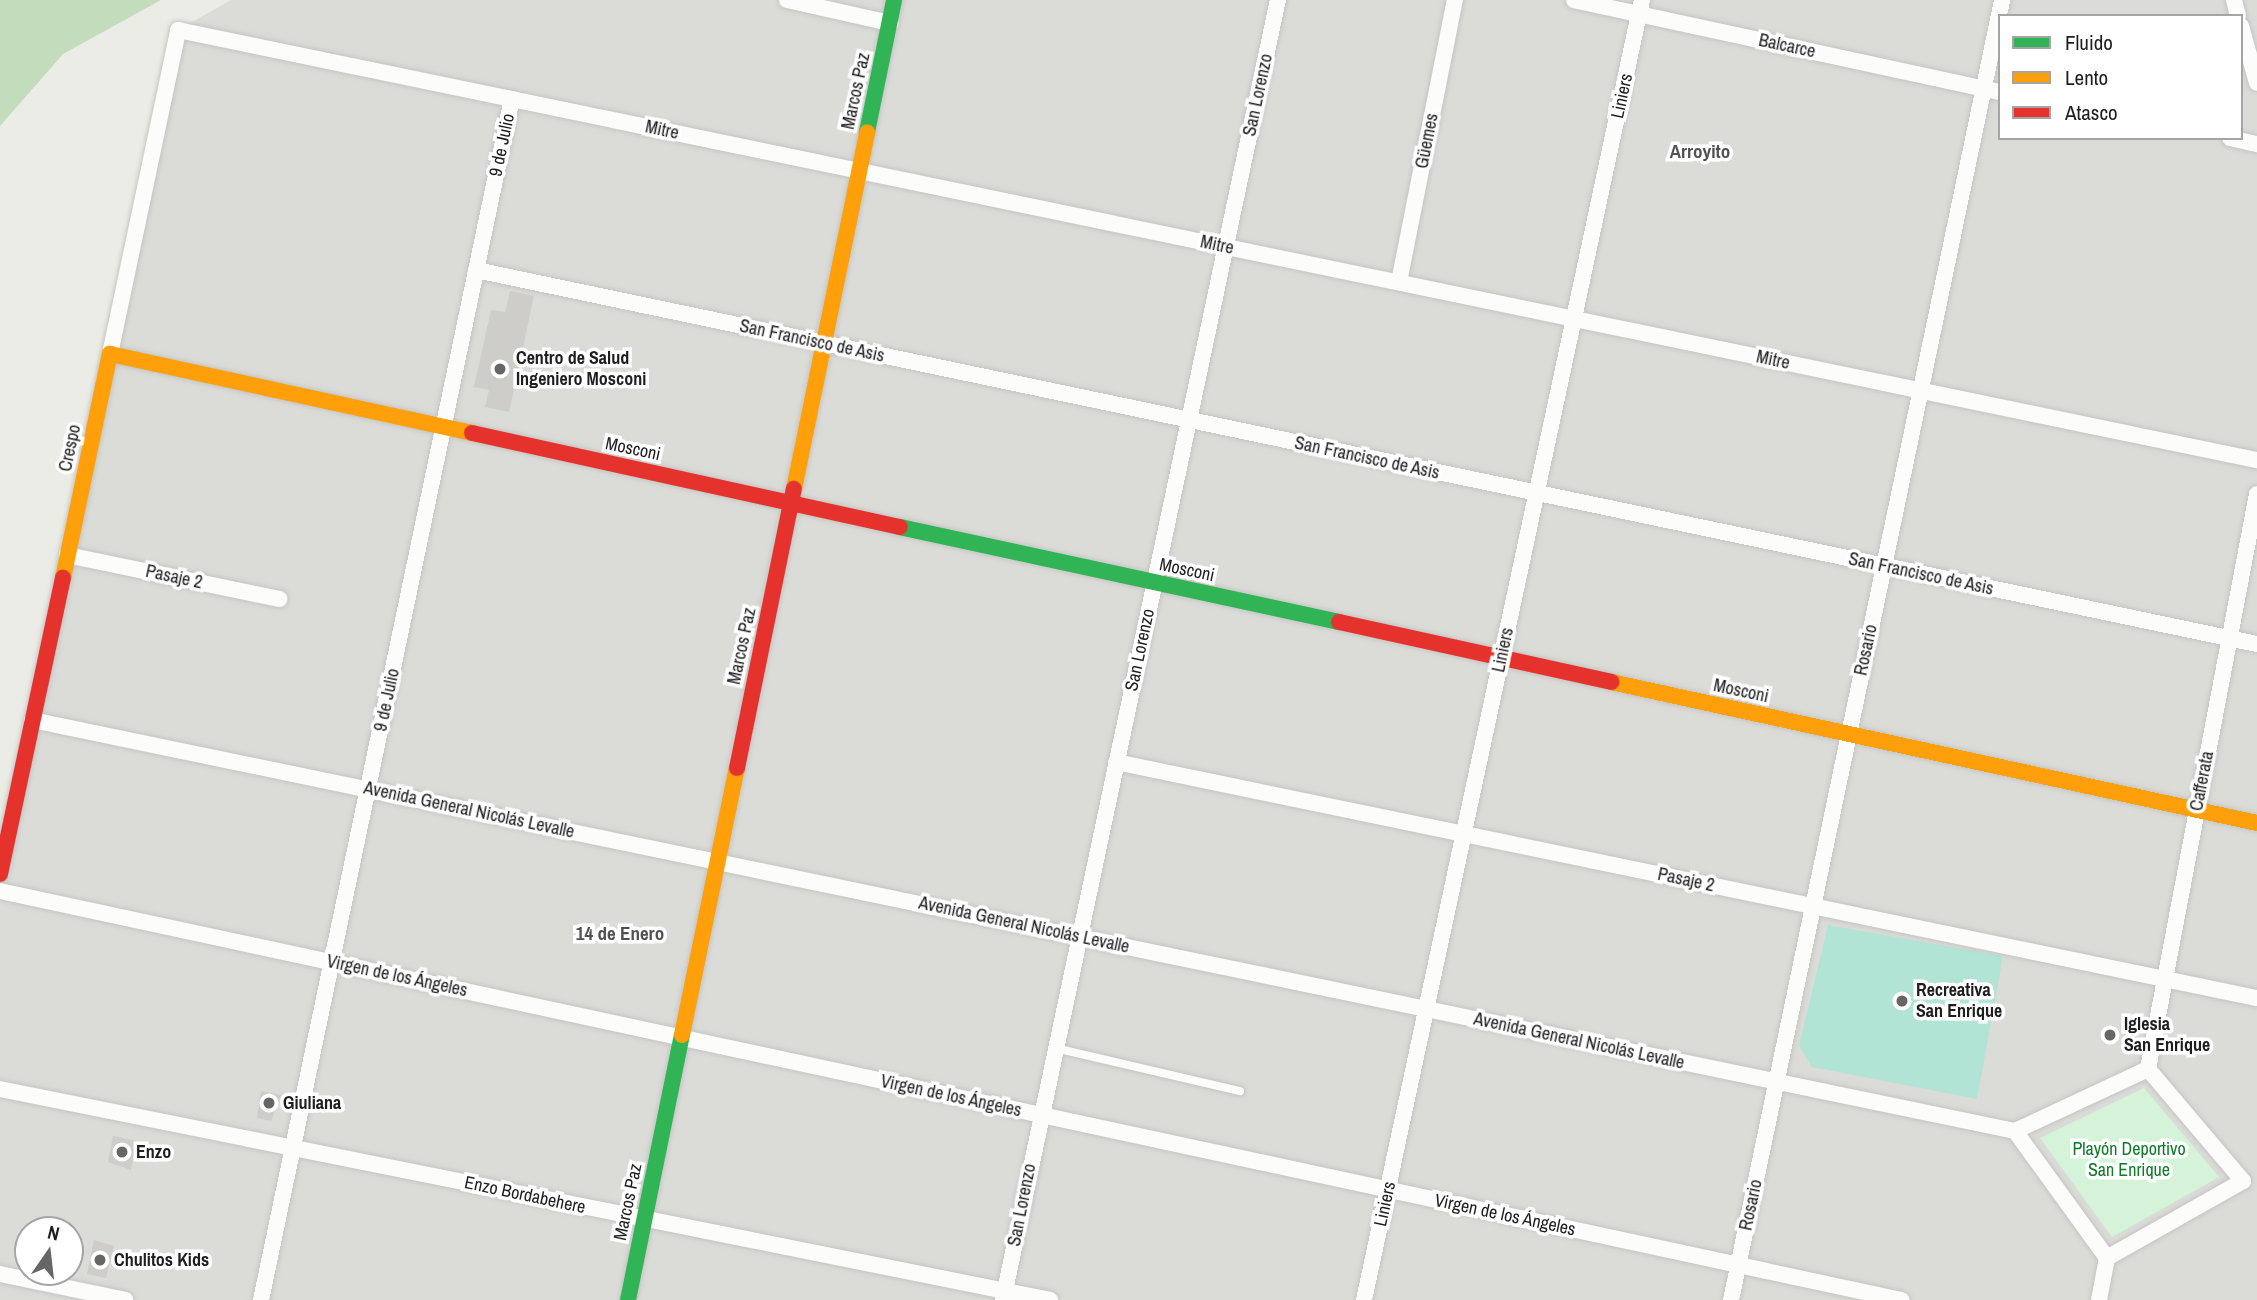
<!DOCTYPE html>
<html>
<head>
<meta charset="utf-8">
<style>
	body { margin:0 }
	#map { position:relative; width:2257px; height:1300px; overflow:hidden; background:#ecece7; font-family:"Archivo Narrow",sans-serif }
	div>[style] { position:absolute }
	.residential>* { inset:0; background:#dbdbd8 }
	.forest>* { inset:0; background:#c2dcbc }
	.park>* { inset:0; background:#d4f3d9 }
	.pitch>* { inset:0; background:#b2e4d6 }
	.building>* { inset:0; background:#cecdca }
	.roads { filter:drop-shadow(0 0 2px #c5c5c3) drop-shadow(0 0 2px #c5c5c3) }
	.lane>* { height:8px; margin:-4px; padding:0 4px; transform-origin:4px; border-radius:4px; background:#fcfcfb }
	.street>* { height:16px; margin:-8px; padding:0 8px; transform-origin:8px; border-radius:8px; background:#fcfcfb }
	.fast>* { height:16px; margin:-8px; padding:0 8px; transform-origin:8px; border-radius:8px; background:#30b455 }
	.slow>* { height:16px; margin:-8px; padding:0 8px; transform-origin:8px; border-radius:8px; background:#ff9f0a }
	.jam>* { height:16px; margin:-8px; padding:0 8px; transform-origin:8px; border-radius:8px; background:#e5322d }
	.dots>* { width:19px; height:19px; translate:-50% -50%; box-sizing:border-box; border:4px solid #fff; border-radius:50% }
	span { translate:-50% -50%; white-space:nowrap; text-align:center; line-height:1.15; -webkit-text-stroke:7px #fff; paint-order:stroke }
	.street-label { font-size:18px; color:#1e1e1e }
	.poi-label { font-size:18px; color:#1e1e1e; font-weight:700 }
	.left { translate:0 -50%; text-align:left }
	.park-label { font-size:18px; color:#0d7b27 }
	.neighbourhood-label { font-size:19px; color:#515151; font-weight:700 }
	.legend { position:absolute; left:1998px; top:14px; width:245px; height:126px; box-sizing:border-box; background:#fff; border:2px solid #a5a5a5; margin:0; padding:9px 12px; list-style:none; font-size:21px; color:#1e1e1e }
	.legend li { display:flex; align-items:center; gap:14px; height:35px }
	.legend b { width:35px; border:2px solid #a5a5a5 }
	.north { position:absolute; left:14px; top:1216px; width:70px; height:70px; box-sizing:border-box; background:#fff; border:2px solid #a5a5a5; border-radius:50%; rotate:14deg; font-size:19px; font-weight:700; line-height:28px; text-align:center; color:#1e1e1e }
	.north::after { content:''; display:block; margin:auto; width:24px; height:32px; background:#666664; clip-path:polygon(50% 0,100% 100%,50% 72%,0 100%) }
</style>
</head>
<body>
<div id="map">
	<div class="residential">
		<div style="clip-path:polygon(evenodd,231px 0,2257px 0,2257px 1300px,0 1300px,0 874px,178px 30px,231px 0,2000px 16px,2241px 16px,2241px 138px,2000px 138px,2000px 16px,231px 0,28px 1230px,70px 1230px,70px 1272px,28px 1272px,28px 1230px)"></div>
	</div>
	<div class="forest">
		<div style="clip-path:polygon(0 0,161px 0,63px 54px,0 126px)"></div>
	</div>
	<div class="park">
		<div style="clip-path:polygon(2144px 1088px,2219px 1177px,2112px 1237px,2040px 1138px)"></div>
	</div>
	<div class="pitch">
		<div style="clip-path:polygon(1828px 925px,2003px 956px,1977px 1099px,1812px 1067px,1799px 1046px)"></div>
	</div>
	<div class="building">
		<div style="clip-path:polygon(510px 291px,534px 296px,509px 412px,485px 407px,489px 390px,474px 387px,491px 310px,505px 312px)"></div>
		<div style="clip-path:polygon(261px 1091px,281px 1095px,271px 1121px,257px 1118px)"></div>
		<div style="clip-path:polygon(113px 1136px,136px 1141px,131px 1170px,108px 1162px)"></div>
		<div style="clip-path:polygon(94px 1240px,114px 1246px,106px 1278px,87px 1274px)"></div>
	</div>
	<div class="roads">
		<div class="lane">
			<div style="left:1055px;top:1048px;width:190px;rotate:13.1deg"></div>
		</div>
		<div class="street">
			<div style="left:787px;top:0;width:106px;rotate:12.6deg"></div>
			<div style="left:1574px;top:0;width:436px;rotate:12.2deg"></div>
			<div style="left:2234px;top:0;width:16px;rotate:76deg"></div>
			<div style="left:2241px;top:26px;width:59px;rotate:74.3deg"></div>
			<div style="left:2230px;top:138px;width:28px;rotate:13deg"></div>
			<div style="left:476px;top:270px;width:1820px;rotate:11.86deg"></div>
			<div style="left:1399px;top:282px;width:288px;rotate:-78.8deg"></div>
			<div style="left:110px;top:354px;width:331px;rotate:-78.1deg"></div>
			<div style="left:178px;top:30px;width:2123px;rotate:11.69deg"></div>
			<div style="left:67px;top:555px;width:217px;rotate:11.7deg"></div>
			<div style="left:32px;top:720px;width:2025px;rotate:11.71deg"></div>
			<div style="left:1116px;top:762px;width:1165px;rotate:11.69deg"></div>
			<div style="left:0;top:891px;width:1945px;rotate:12.14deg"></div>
			<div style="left:2148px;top:1069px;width:147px;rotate:49.7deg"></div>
			<div style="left:2243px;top:1181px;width:156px;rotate:150.5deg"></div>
			<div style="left:2107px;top:1258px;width:157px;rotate:-125.9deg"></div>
			<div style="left:2015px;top:1131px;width:147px;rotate:-25deg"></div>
			<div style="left:2148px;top:1069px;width:585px;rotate:-79.27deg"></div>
			<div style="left:0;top:1089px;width:1071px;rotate:11.36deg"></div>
			<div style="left:0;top:1274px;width:128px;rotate:11.7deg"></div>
			<div style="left:261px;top:1300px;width:1227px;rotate:-78.2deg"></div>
			<div style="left:1003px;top:1300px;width:1329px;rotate:-78.06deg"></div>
			<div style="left:1364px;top:1300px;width:1329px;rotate:-77.93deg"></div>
			<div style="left:1731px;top:1300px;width:1328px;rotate:-78.22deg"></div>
			<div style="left:2099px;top:1300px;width:43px;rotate:-79.2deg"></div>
		</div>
		<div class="fast">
			<div style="left:867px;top:132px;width:135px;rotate:-78.4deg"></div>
			<div style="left:900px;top:527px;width:449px;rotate:12.2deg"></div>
			<div style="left:628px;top:1300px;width:270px;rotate:-78.5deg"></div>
		</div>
		<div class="slow">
			<div style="left:794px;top:489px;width:364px;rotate:-78.4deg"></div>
			<div style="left:63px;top:578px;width:229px;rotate:-78.2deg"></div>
			<div style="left:110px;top:354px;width:371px;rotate:12.3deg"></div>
			<div style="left:1611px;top:682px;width:661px;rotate:12.31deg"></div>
			<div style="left:682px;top:1035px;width:273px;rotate:-78.4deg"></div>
		</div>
		<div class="jam">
			<div style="left:472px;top:433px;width:438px;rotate:12.4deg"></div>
			<div style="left:1339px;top:622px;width:279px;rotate:12.4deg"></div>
			<div style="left:737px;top:768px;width:285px;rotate:-78.5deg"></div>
			<div style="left:0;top:874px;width:303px;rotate:-78deg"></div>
		</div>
	</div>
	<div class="dots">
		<div style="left:500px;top:369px;background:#666664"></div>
		<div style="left:1902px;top:1001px;background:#666664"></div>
		<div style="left:2110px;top:1035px;background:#666664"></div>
		<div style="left:269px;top:1103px;background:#666664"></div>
		<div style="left:122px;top:1152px;background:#666664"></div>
		<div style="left:100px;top:1260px;background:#666664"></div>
	</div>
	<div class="street-label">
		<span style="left:1787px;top:46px;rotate:12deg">Balcarce</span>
		<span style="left:856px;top:91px;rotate:-78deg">Marcos Paz</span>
		<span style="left:1258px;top:95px;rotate:-78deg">San Lorenzo</span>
		<span style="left:1622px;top:96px;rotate:-78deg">Liniers</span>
		<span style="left:662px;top:130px;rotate:12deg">Mitre</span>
		<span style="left:1427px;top:141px;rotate:-79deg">Güemes</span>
		<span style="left:502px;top:145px;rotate:-78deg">9 de Julio</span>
		<span style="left:1217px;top:245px;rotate:12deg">Mitre</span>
		<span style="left:812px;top:341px;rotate:12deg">San Francisco de Asis</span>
		<span style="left:1773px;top:360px;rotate:12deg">Mitre</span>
		<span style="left:70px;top:448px;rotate:-78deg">Crespo</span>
		<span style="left:633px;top:449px;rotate:12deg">Mosconi</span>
		<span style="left:1367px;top:458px;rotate:12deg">San Francisco de Asis</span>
		<span style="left:1187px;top:570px;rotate:12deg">Mosconi</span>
		<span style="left:1921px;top:574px;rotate:12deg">San Francisco de Asis</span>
		<span style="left:174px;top:577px;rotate:12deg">Pasaje 2</span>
		<span style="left:742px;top:646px;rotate:-78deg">Marcos Paz</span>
		<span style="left:1140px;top:650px;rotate:-78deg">San Lorenzo</span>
		<span style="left:1503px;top:650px;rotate:-78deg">Liniers</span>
		<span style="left:1866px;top:650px;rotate:-78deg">Rosario</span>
		<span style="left:1741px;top:691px;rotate:12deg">Mosconi</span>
		<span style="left:387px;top:700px;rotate:-78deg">9 de Julio</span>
		<span style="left:2202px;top:781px;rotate:-79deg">Cafferata</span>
		<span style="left:469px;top:810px;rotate:12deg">Avenida General Nicolás Levalle</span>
		<span style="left:1686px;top:880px;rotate:12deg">Pasaje 2</span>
		<span style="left:1024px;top:925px;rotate:12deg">Avenida General Nicolás Levalle</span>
		<span style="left:397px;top:976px;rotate:12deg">Virgen de los Ángeles</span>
		<span style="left:1579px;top:1041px;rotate:12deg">Avenida General Nicolás Levalle</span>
		<span style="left:951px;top:1096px;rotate:12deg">Virgen de los Ángeles</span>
		<span style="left:525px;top:1195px;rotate:12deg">Enzo Bordabehere</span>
		<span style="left:628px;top:1202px;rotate:-78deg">Marcos Paz</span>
		<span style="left:1385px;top:1204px;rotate:-78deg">Liniers</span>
		<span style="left:1022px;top:1205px;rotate:-79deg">San Lorenzo</span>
		<span style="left:1751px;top:1205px;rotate:-78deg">Rosario</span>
		<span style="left:1505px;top:1215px;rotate:12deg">Virgen de los Ángeles</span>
	</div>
	<div class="poi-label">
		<span class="left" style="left:516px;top:369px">Centro de Salud<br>Ingeniero Mosconi</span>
		<span class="left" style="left:1916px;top:1001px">Recreativa<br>San Enrique</span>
		<span class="left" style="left:2124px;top:1035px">Iglesia<br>San Enrique</span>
		<span class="left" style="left:283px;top:1103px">Giuliana</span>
		<span class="left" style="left:136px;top:1152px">Enzo</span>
		<span class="left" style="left:114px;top:1260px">Chulitos Kids</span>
	</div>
	<div class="park-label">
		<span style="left:2129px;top:1160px">Playón Deportivo<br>San Enrique</span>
	</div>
	<div class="neighbourhood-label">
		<span style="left:1700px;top:152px">Arroyito</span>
		<span style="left:620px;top:934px">14 de Enero</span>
	</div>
	<ul class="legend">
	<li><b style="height:9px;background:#30b455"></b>Fluido</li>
	<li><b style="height:9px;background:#ff9f0a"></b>Lento</li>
	<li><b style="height:9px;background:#e5322d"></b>Atasco</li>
	</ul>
	<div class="north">N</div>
</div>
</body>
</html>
